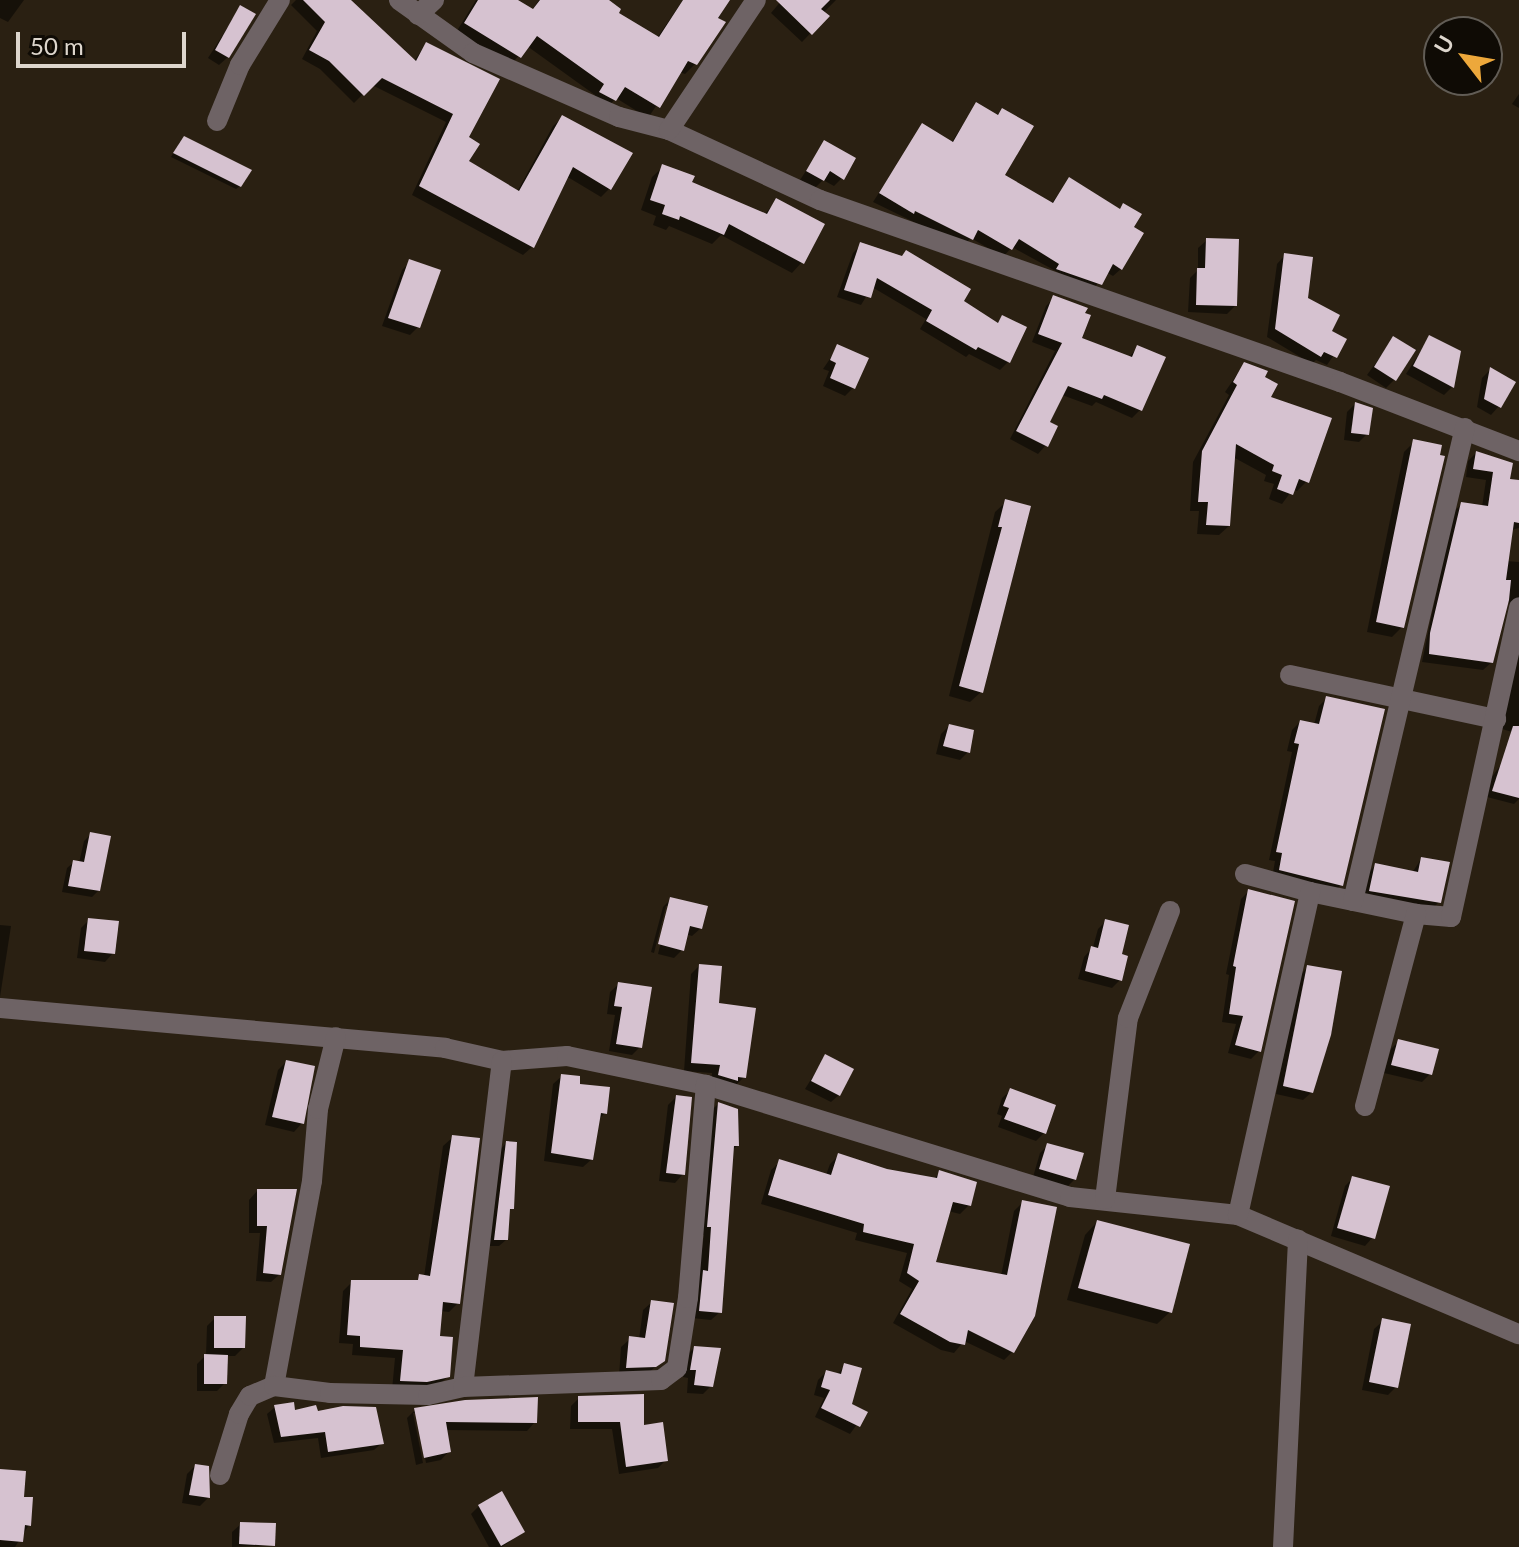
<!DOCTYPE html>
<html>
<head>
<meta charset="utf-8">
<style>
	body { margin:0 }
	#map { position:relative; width:1519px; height:1547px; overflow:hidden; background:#2a2012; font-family:Lato,sans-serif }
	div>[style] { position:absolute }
	.shadow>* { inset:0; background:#0007 }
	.building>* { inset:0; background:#d6c2d0 }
	.minor>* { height:20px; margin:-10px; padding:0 10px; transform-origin:10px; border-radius:10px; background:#6e6365 }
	span { translate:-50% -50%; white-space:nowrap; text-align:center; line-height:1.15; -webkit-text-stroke:8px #0f0b05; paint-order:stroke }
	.north { position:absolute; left:1423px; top:16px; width:80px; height:80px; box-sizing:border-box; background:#0f0b05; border:2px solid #615c55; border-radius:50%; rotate:301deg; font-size:22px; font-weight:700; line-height:32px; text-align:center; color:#ddd6cd }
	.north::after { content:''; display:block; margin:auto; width:28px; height:36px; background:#eda83b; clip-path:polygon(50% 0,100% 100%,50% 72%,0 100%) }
	.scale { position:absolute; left:16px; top:32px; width:170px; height:36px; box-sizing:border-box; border:4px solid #ddd6cd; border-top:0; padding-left:10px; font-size:24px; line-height:28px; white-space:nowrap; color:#ddd6cd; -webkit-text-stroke:6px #0f0b05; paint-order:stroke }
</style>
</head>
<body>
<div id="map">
	<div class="shadow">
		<div style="clip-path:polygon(0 0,24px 0,8px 22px,0 18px)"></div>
		<div style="clip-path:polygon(296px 0,346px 0,414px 61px,426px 44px,466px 138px,467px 161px,517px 192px,553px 126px,562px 118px,609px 189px,601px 197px,566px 176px,532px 247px,523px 255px,412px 195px,446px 122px,372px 85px,354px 103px,320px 69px,302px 59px,317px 31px,291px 5px)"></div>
		<div style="clip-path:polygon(476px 0,514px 0,532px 10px,539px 0,605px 0,616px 13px,657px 38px,683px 0,728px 0,695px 64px,685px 74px,679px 72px,648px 118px,616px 98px,604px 111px,590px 103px,595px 95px,527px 46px,509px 67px,455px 34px)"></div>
		<div style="clip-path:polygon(782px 0,836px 0,823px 13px,827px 16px,802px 42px,771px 13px)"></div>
		<div style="clip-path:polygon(240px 8px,228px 57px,219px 65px,208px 58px)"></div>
		<div style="clip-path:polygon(1519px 94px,1519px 108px,1512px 104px)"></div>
		<div style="clip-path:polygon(976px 105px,996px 116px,1002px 110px,1002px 176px,1051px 204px,1070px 179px,1119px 211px,1131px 228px,1121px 269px,1113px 276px,1106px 272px,1092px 291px,1012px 247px,1003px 257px,971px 238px,963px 246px,873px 202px,922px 126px,951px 143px)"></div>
		<div style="clip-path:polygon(180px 142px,240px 186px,236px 189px,171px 157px)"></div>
		<div style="clip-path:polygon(824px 143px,842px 178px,834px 186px,823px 180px,815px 188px,800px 180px)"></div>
		<div style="clip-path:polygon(663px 167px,690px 183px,764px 215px,777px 200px,802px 262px,792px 273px,721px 235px,712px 244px,669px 226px,666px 230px,653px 225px,656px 216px,641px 210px,652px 177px)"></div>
		<div style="clip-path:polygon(1207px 240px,1235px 306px,1227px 314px,1188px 312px,1190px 278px,1198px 270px,1198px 248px)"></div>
		<div style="clip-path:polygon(861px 245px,996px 324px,1003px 317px,1008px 362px,1000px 370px,969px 354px,966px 357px,920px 329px,926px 319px,872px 287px,861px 305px,837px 297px,853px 253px)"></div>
		<div style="clip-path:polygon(1285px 255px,1306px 299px,1329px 332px,1344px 340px,1327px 365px,1316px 360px,1312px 364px,1267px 337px,1277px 264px)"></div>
		<div style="clip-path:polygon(410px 262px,418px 327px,410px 335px,382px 326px,402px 270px)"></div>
		<div style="clip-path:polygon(1054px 298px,1080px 339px,1129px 357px,1138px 347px,1140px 410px,1132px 418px,1096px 402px,1092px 406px,1062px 395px,1047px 423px,1046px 445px,1038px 454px,1010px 439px,1055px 351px,1032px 342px,1046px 306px)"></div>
		<div style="clip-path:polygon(1430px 337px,1459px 352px,1452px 387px,1444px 395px,1406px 374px)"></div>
		<div style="clip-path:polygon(1394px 338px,1394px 380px,1386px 388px,1367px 375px)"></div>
		<div style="clip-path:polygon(838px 347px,853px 388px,845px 396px,823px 386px,829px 371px,823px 369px)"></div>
		<div style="clip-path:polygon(1244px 364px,1262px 377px,1268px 398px,1307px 481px,1297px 491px,1293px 489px,1282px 504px,1269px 499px,1274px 484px,1264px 481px,1266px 475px,1233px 457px,1229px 526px,1219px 535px,1197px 534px,1199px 511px,1190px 511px,1193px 462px,1229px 395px,1225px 392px)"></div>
		<div style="clip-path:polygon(1490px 370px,1499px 406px,1491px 415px,1477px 407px,1482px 378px)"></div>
		<div style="clip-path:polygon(1355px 404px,1367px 434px,1359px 442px,1344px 440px,1347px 412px)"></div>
		<div style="clip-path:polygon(1414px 442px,1402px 627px,1392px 637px,1367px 632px,1404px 452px)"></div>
		<div style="clip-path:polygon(1476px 453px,1508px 480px,1519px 482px,1519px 528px,1511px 530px,1506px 561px,1519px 562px,1519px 604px,1505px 602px,1492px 662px,1483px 670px,1422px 662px,1453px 512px,1462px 504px,1482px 507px,1486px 480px,1466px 477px,1468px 461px)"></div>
		<div style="clip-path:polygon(1006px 502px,981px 692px,970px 702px,949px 696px,995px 512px)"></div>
		<div style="clip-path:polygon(1519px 646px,1519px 734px,1502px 729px)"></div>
		<div style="clip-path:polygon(1327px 698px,1341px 885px,1333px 893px,1272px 878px,1275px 861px,1269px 860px,1292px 752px,1287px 751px,1292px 730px,1300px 722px,1314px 725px,1319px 706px)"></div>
		<div style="clip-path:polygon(949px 726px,968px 752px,960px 760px,936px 754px,941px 734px)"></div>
		<div style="clip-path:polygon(1506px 758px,1519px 762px,1519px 799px,1514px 804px,1487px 797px,1491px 778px)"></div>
		<div style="clip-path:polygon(91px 834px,99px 890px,92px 897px,62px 892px,67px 868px,74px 862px,79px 863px,84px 841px)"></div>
		<div style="clip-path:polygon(1421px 859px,1439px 902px,1431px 910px,1362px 899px,1368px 873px,1376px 865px,1412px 873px)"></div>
		<div style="clip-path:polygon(1249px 891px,1259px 1051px,1251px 1059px,1228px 1053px,1236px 1024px,1222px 1022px,1229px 975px,1226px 974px,1241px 899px)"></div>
		<div style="clip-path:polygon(671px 899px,701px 928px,692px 936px,686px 934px,682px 950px,674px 958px,658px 954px,670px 906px,666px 906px,654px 953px,651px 952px,663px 907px)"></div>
		<div style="clip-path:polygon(89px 920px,113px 953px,105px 962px,77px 958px,81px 928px)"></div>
		<div style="clip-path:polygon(1106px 921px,1120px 956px,1120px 980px,1112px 988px,1078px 979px,1084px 957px,1093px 947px,1098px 929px)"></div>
		<div style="clip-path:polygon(0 925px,11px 926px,0 997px)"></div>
		<div style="clip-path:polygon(699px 966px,744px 1077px,736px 1085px,711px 1083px,712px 1073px,684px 1071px,691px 974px)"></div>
		<div style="clip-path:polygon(1308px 967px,1312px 1092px,1303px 1100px,1276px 1094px,1300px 975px)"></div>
		<div style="clip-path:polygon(619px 984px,640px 1047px,632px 1055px,609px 1051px,615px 1015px,607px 1014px,610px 992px)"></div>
		<div style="clip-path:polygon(1399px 1041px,1430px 1074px,1422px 1082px,1384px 1073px,1391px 1049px)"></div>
		<div style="clip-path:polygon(825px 1057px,839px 1095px,831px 1102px,805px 1089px)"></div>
		<div style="clip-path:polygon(286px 1062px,302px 1123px,294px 1132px,265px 1125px,278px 1070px)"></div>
		<div style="clip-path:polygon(562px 1076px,577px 1085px,605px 1113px,598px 1120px,592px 1159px,583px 1167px,544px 1161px,553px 1084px)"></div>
		<div style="clip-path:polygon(1011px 1090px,1044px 1133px,1036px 1141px,998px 1127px,1002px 1116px,997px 1114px,1002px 1098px)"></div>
		<div style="clip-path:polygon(676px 1097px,683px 1174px,675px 1183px,659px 1181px,668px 1105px)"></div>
		<div style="clip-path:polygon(718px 1104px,737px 1146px,732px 1150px,720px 1312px,711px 1320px,692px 1318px,704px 1235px,700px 1235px,710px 1112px)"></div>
		<div style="clip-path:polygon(452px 1138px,458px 1303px,449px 1312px,440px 1311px,437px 1338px,448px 1376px,439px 1385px,392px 1390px,395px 1358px,352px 1355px,353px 1344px,339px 1343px,343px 1291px,352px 1282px,414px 1282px,424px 1277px,443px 1146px)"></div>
		<div style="clip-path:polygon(506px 1143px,512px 1208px,507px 1213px,506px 1240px,499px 1246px,488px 1246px,500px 1150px)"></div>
		<div style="clip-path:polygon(1048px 1145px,1075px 1179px,1067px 1187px,1033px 1177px,1040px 1153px)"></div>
		<div style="clip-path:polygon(839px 1155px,887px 1171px,933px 1179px,940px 1173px,969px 1205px,960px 1214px,948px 1211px,933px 1263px,1001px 1276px,1014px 1211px,1023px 1202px,1013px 1351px,1004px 1360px,964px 1341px,954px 1353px,941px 1350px,893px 1323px,912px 1289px,899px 1281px,907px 1253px,855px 1240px,857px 1233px,761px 1204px,771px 1170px,780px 1162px,826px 1175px,830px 1164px)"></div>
		<div style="clip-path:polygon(1353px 1178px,1373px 1237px,1365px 1246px,1331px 1236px,1345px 1186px)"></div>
		<div style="clip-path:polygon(257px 1191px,295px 1191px,280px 1274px,271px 1282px,256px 1281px,260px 1233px,249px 1233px,249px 1200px)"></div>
		<div style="clip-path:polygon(1097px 1222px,1170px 1312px,1157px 1324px,1067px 1300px,1085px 1235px)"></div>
		<div style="clip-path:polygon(652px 1302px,663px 1360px,646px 1375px,619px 1376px,621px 1347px,630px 1339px,639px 1339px,643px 1310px)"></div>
		<div style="clip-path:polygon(215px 1318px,243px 1348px,235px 1356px,226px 1356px,225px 1383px,217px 1391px,197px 1391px,197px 1364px,206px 1355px,207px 1326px)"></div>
		<div style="clip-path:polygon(1383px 1321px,1396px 1387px,1388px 1395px,1362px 1390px,1374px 1329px)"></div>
		<div style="clip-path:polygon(694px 1348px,711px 1386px,703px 1394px,687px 1393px,688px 1378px,683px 1377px,686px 1356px)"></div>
		<div style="clip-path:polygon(845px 1366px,849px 1405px,865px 1413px,850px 1434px,815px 1417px,824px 1398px,814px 1395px,818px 1380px,826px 1372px,836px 1375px)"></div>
		<div style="clip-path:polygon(579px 1398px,642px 1427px,666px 1460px,658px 1468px,619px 1474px,612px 1429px,570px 1429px,571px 1406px)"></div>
		<div style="clip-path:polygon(275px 1407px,316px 1414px,382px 1443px,374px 1450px,321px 1458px,318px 1438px,274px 1443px,267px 1414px)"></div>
		<div style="clip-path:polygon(415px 1410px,535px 1422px,527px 1431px,445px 1430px,449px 1451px,441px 1460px,426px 1463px,417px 1413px,413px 1413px,423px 1463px,416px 1465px,407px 1418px)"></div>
		<div style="clip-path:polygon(195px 1466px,208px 1498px,200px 1506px,182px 1503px,187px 1474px)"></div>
		<div style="clip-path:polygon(0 1471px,22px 1499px,29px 1525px,15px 1547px,0 1547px)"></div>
		<div style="clip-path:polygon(479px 1506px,523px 1532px,502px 1547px,489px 1547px,471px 1514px)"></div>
		<div style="clip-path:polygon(241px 1524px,273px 1545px,232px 1547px,232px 1532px)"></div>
	</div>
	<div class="building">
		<div style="clip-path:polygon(303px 0,351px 0,416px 61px,426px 42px,500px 79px,469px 137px,480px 144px,469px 161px,519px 191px,562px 115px,633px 153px,611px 190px,573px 167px,534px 248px,419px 186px,453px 114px,382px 78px,364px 96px,329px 61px,309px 50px,325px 22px)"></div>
		<div style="clip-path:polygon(478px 0,518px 0,533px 9px,540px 0,609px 0,621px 9px,619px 13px,659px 37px,683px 0,730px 0,718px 18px,726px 22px,697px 65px,688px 61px,660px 108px,625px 87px,616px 101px,599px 92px,604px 84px,537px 36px,521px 58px,464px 23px)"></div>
		<div style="clip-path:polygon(776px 0,830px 0,821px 9px,830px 16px,812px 35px)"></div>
		<div style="clip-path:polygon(240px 5px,256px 14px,229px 58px,215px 50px)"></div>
		<div style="clip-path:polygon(976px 102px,998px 115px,1002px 108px,1034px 126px,1005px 175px,1053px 203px,1069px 177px,1120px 209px,1123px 203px,1142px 214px,1134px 227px,1144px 233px,1122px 270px,1113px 264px,1102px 285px,1056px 269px,1059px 264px,1019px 239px,1012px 250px,978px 230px,973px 240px,915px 211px,914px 214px,879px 193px,922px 123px,953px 142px)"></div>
		<div style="clip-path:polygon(184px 136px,252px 170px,241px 187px,173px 153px)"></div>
		<div style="clip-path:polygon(824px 140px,856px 158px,844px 180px,830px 171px,824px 181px,806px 171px)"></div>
		<div style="clip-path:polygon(662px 164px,695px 176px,692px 182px,767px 214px,776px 198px,825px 224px,804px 264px,729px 224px,724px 235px,680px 216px,679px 220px,662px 214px,665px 205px,650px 200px)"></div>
		<div style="clip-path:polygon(1206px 238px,1239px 239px,1237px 306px,1196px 305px,1197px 268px,1205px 268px)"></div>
		<div style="clip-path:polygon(860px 242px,902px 256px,906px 250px,971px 289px,964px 301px,998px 323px,1002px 315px,1027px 327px,1010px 363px,978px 347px,976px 350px,926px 321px,932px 310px,877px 278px,871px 298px,844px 290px)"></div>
		<div style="clip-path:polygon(1284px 253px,1313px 257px,1308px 298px,1340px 315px,1332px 331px,1347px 339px,1337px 358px,1324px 352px,1321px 357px,1275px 329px)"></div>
		<div style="clip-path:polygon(409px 259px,441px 270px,420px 328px,388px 318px)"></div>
		<div style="clip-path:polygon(1053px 295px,1088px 308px,1085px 313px,1091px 315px,1082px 338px,1132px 357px,1137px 345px,1166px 357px,1142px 411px,1104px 395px,1102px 399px,1068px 386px,1050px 422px,1058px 426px,1048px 447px,1016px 431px,1062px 343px,1038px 334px)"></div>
		<div style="clip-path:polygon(1429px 335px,1461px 351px,1454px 388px,1413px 366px)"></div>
		<div style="clip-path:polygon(1393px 336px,1416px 350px,1396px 381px,1374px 367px)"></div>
		<div style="clip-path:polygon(837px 344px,869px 358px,855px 389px,830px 378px,836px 363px,830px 360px)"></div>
		<div style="clip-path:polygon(1244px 362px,1268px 371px,1265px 377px,1278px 384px,1271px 397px,1332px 418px,1309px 483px,1299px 479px,1293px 495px,1277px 489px,1282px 475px,1272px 471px,1274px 465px,1236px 444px,1230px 526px,1206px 525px,1208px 502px,1198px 502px,1202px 451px,1237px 385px,1233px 382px)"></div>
		<div style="clip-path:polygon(1490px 367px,1516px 382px,1501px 408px,1484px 399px)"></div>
		<div style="clip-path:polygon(1355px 402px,1373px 408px,1369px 435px,1351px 433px)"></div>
		<div style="clip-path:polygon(1413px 439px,1442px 445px,1440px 455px,1445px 456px,1404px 628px,1376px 622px)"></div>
		<div style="clip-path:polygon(1476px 451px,1513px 463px,1510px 479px,1519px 480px,1519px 523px,1514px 522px,1506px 580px,1511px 580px,1509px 600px,1493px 663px,1429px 654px,1430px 633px,1461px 502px,1488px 506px,1493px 472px,1473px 469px)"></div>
		<div style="clip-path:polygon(1005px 499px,1031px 506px,983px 693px,959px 686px,1002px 527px,998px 527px)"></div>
		<div style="clip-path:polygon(1326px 696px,1385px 709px,1343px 886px,1279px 870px,1282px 853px,1276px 852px,1299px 744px,1294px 743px,1300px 720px,1319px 724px)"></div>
		<div style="clip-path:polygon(949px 724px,974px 730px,970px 753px,943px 746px)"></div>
		<div style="clip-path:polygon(1513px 726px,1519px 726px,1519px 798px,1492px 791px)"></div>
		<div style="clip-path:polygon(90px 832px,111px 836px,100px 891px,68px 886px,73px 860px,84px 862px)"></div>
		<div style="clip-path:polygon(1421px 857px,1450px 862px,1441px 903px,1369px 891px,1375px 863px,1418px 872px)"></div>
		<div style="clip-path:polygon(1248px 889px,1295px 901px,1261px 1052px,1235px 1045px,1243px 1016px,1229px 1014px,1236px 967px,1233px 966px)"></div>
		<div style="clip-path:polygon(670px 897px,708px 906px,702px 929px,690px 926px,684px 951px,658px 944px)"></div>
		<div style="clip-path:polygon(88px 918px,119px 921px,115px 954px,84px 951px)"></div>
		<div style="clip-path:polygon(1105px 919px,1129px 925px,1122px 954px,1128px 956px,1122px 981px,1085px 971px,1091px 946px,1098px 948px)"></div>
		<div style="clip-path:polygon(699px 964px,722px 966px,719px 1003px,756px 1008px,746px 1078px,738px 1077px,738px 1081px,718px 1075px,720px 1065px,691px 1063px)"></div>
		<div style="clip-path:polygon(1307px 965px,1342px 971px,1331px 1035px,1313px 1093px,1283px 1086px)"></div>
		<div style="clip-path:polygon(618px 982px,652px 987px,642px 1048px,616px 1044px,622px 1007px,614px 1006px)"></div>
		<div style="clip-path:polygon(1398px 1039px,1439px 1049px,1432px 1075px,1391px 1065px)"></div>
		<div style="clip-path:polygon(825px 1054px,854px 1069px,840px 1096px,811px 1081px)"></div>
		<div style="clip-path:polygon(286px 1060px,315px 1066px,304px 1124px,272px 1117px)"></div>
		<div style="clip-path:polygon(561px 1074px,580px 1076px,580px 1084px,610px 1087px,607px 1114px,601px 1113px,593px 1160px,551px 1153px)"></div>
		<div style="clip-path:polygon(1010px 1088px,1056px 1105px,1046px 1134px,1004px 1119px,1009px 1108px,1003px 1106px)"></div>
		<div style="clip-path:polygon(676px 1095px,692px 1097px,685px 1175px,666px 1173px)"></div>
		<div style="clip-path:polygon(718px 1102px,738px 1109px,739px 1146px,734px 1146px,722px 1313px,699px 1311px,703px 1270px,708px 1271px,711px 1227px,707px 1227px)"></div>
		<div style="clip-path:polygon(452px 1135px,480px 1138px,460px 1304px,443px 1302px,440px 1336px,453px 1337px,450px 1377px,427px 1382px,400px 1381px,403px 1350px,360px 1347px,360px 1336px,347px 1335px,351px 1280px,418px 1280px,419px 1274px,430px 1276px)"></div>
		<div style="clip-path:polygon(506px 1141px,517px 1142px,514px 1209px,510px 1209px,508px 1240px,494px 1240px)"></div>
		<div style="clip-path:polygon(1047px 1143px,1084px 1153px,1076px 1180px,1039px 1169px)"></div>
		<div style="clip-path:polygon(838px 1153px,887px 1169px,937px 1178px,939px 1170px,977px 1182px,971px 1206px,953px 1202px,936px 1262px,1007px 1275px,1022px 1200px,1057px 1207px,1035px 1316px,1014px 1353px,968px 1330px,965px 1345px,950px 1342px,900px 1314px,919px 1281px,907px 1273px,914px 1244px,863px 1232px,864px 1224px,768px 1195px,779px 1159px,831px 1175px)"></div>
		<div style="clip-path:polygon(1352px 1176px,1390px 1186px,1375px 1239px,1337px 1228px)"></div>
		<div style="clip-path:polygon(257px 1189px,297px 1189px,281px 1275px,263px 1273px,267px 1226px,257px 1226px)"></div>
		<div style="clip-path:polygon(1097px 1220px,1190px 1244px,1172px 1313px,1078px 1288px)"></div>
		<div style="clip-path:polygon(651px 1300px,674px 1303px,665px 1361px,656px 1367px,626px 1368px,629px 1336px,645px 1338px)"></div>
		<div style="clip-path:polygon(214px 1316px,246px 1316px,245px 1348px,214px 1348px)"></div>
		<div style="clip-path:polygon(1382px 1318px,1411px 1324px,1398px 1388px,1369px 1382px)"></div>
		<div style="clip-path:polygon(694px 1346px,721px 1348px,713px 1387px,694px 1385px,696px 1370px,690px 1370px)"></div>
		<div style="clip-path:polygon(204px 1354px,228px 1355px,227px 1384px,204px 1384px)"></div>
		<div style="clip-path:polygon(844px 1363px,862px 1368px,852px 1404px,868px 1412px,860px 1427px,821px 1408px,830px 1390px,821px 1387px,826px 1370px,841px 1374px)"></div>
		<div style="clip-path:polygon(644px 1394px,644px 1425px,663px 1422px,668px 1461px,626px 1467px,620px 1422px,578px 1422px,578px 1396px)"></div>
		<div style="clip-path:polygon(538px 1397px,537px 1423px,446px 1422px,451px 1452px,424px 1458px,414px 1408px,465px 1400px)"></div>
		<div style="clip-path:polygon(294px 1402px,295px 1410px,316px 1405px,318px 1411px,343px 1406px,376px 1407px,384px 1444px,328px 1452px,325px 1432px,281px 1437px,274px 1405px)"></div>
		<div style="clip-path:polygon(195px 1464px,209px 1466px,210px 1498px,189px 1495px)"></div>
		<div style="clip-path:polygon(0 1469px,26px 1471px,24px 1497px,33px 1497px,31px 1526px,25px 1525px,23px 1542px,0 1540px)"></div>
		<div style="clip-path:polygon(502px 1491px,525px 1532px,501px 1546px,478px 1505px)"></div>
		<div style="clip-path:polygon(240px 1522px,276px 1523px,275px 1546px,239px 1544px)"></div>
	</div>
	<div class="minor">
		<div style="left:399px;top:0;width:91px;rotate:35.6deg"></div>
		<div style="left:473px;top:53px;width:159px;rotate:23.7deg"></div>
		<div style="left:619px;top:117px;width:52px;rotate:14.6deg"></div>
		<div style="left:669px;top:130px;width:166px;rotate:24.9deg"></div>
		<div style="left:820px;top:200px;width:551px;rotate:19.29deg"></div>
		<div style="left:1340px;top:382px;width:192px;rotate:21.1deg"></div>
		<div style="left:418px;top:15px;width:22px;rotate:-43deg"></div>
		<div style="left:217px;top:121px;width:61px;rotate:-67.7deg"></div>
		<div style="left:240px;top:65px;width:76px;rotate:-58.4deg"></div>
		<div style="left:669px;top:130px;width:156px;rotate:-56.2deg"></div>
		<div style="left:1290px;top:675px;width:211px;rotate:12.1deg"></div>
		<div style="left:1245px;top:874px;width:67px;rotate:15.5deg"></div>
		<div style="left:1310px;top:892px;width:108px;rotate:11.7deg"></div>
		<div style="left:1416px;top:914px;width:35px;rotate:5deg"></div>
		<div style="left:1451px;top:917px;width:317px;rotate:-77.6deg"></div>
		<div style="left:1353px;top:901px;width:486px;rotate:-76.7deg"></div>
		<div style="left:0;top:1008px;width:447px;rotate:5.1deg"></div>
		<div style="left:445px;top:1048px;width:58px;rotate:12.8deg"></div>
		<div style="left:502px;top:1061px;width:65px;rotate:-4.4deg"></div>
		<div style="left:567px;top:1056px;width:142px;rotate:11.8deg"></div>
		<div style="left:706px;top:1085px;width:381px;rotate:17.1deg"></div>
		<div style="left:1070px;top:1197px;width:169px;rotate:6.1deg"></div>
		<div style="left:1238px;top:1215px;width:305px;rotate:23deg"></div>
		<div style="left:1365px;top:1106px;width:199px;rotate:-75.1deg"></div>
		<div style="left:1105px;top:1199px;width:182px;rotate:-82.8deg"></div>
		<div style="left:1128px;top:1018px;width:115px;rotate:-68.6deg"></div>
		<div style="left:1238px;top:1215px;width:331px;rotate:-77.4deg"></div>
		<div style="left:274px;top:1386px;width:208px;rotate:-79.5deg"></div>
		<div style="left:312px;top:1181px;width:72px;rotate:-85.2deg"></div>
		<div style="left:318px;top:1109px;width:74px;rotate:-76deg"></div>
		<div style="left:463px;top:1387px;width:328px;rotate:-83.2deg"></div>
		<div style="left:220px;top:1475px;width:64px;rotate:-72.7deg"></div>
		<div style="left:239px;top:1414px;width:21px;rotate:-59deg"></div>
		<div style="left:250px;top:1396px;width:26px;rotate:-23deg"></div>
		<div style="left:274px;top:1386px;width:56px;rotate:7.1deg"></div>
		<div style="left:330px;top:1393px;width:98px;rotate:1.2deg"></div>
		<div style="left:428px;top:1395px;width:36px;rotate:-13deg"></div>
		<div style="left:463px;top:1387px;width:198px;rotate:-2deg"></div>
		<div style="left:661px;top:1380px;width:20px;rotate:-37deg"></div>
		<div style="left:677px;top:1368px;width:71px;rotate:-81.1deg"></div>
		<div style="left:688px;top:1298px;width:214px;rotate:-85.2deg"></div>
		<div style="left:1283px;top:1547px;width:308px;rotate:-87.2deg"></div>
	</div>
	<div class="north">U</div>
	<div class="scale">50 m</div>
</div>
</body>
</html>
